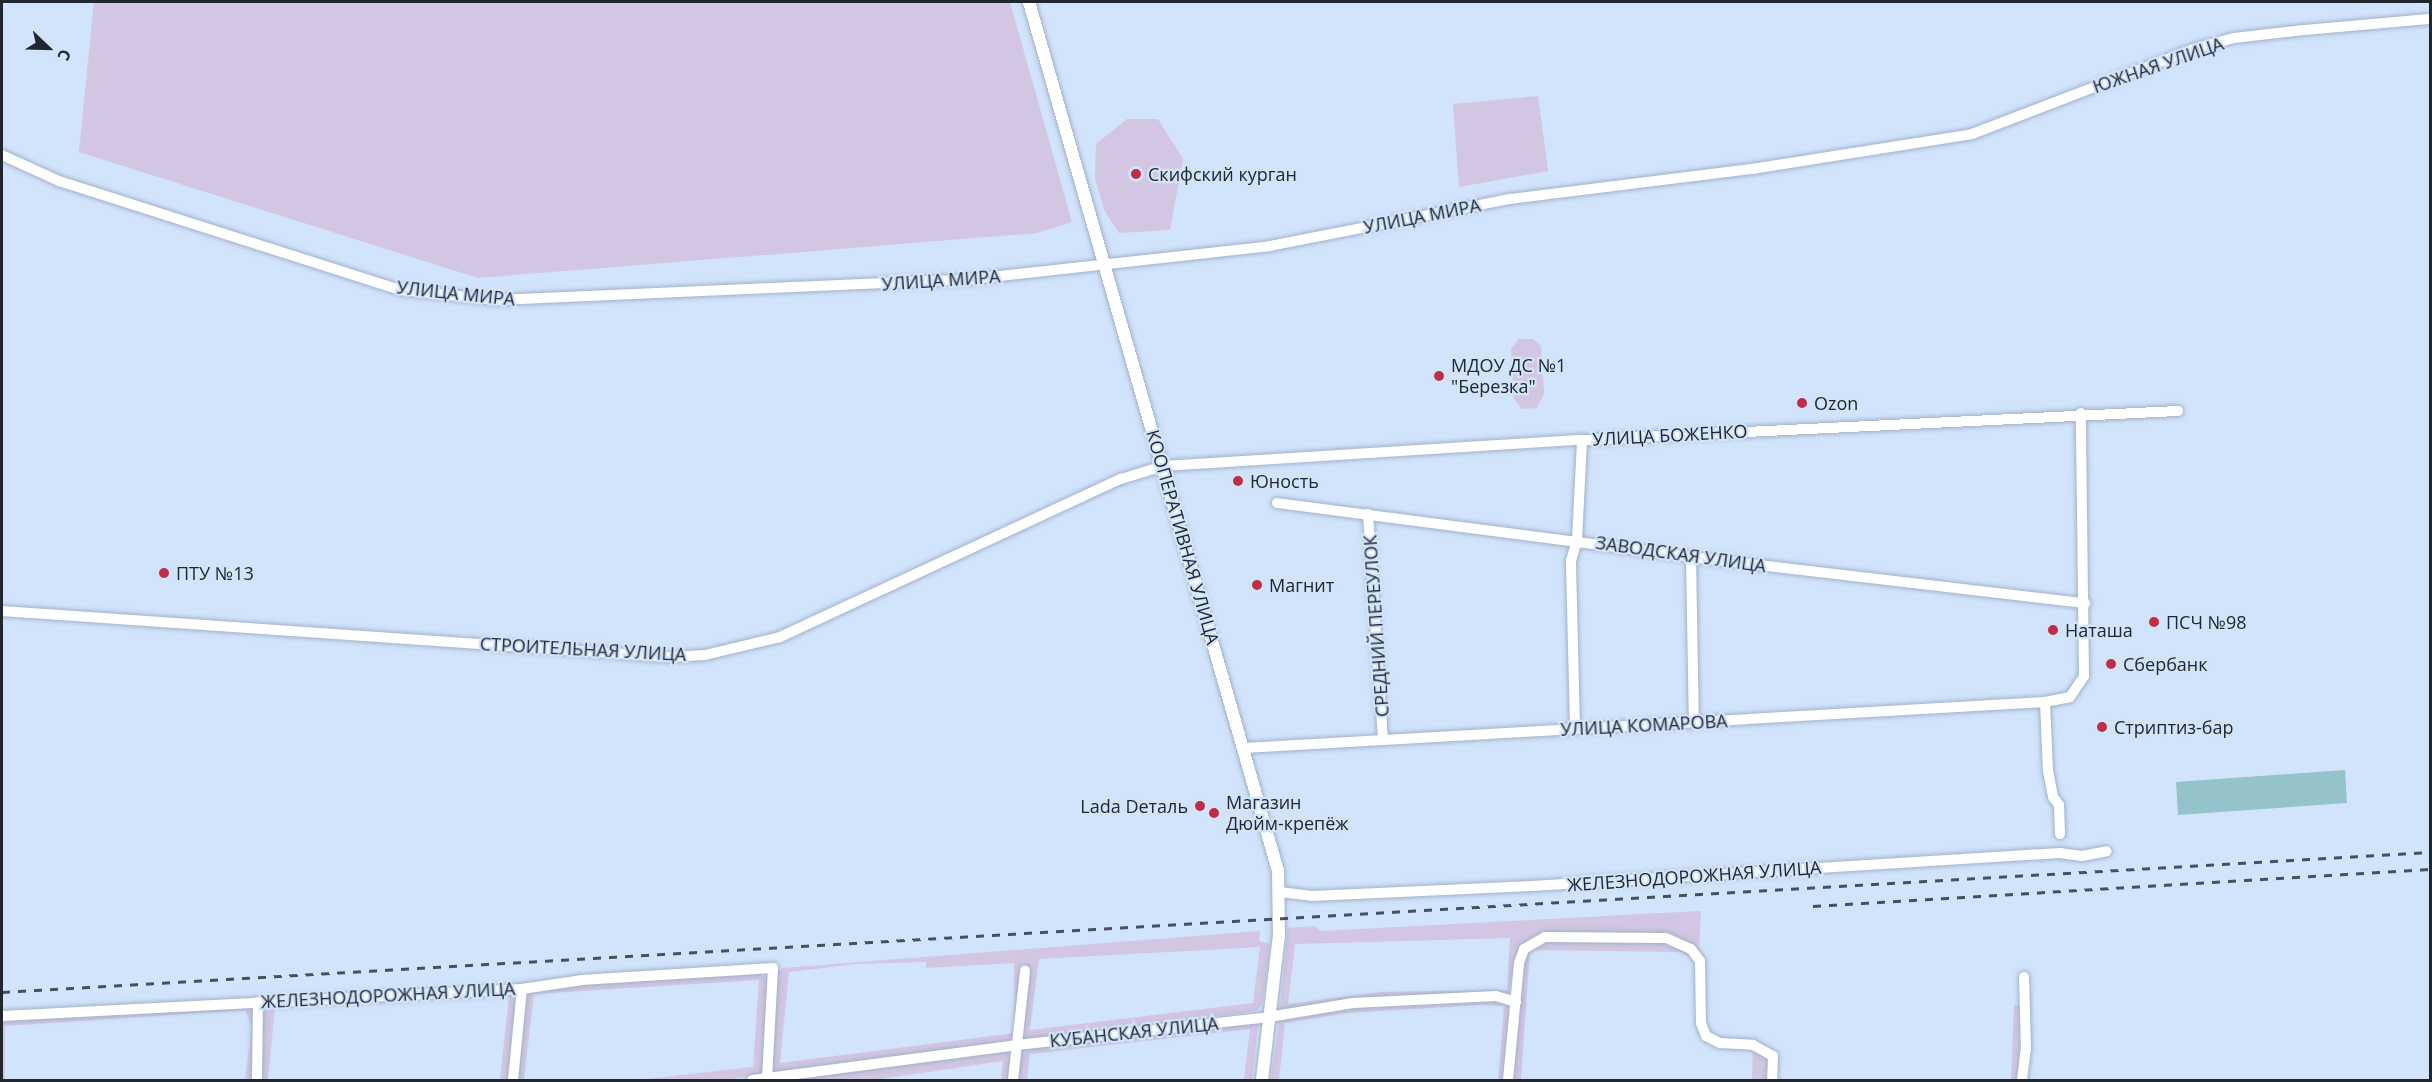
<!DOCTYPE html>
<html>
<head>
<meta charset="utf-8">
<style>
	body { margin:0 }
	#map { position:relative; width:2432px; height:1082px; overflow:hidden; background:#d2e3fc; font-family:"Open Sans",sans-serif }
	div>[style] { position:absolute }
	.green>* { inset:0; background:#d2c6e2 }
	.water>* { inset:0; background:#94c3ca }
	.roads { filter:drop-shadow(0 0 2px #a1b2c9) drop-shadow(0 0 2px #a1b2c9) }
	.minor>* { height:10px; margin:-5px; padding:0 5px; transform-origin:5px; border-radius:5px; background:#fff }
	.tertiary>* { height:12px; margin:-6px; padding:0 6px; transform-origin:6px; border-radius:6px; background:#fff }
	.rail>* { height:3px; margin-top:-1.5px; transform-origin:0; background:repeating-linear-gradient(90deg,#47515c 0 8px,transparent 0 16px) }
	.dots>* { width:16px; height:16px; translate:-50% -50%; box-sizing:border-box; border:3px solid #d2e3fc; border-radius:50% }
	span { translate:-50% -50%; white-space:nowrap; text-align:center; line-height:1.15; -webkit-text-stroke:4.5px #d2e3fc; paint-order:stroke }
	.street-label { font-size:18px; color:#20272f }
	.poi-label { font-size:18px; color:#20272f }
	.left { translate:0 -50%; text-align:left }
	.right { translate:-100% -50%; text-align:right }
	.frame { position:absolute; inset:0; border:3px solid #20272f; pointer-events:none }
	.north { position:absolute; left:18px; top:18px; width:60px; height:60px; -webkit-text-stroke:4px #d2e3fc; paint-order:stroke; rotate:113deg; font-size:16px; font-weight:700; line-height:24px; text-align:center; color:#20272f }
	.north::after { content:''; display:block; margin:auto; width:21px; height:27px; background:#20272f; clip-path:polygon(50% 0,100% 100%,50% 72%,0 100%) }
</style>
</head>
<body>
<div id="map">
	<div class="green">
		<div style="clip-path:polygon(94px 2px,1010px 2px,1072px 222px,1037px 233px,478px 278px,79px 152px)"></div>
		<div style="clip-path:polygon(1538px 96px,1548px 171px,1459px 187px,1453px 104px)"></div>
		<div style="clip-path:polygon(1127px 119px,1158px 119px,1183px 159px,1170px 230px,1119px 233px,1104px 210px,1095px 178px,1096px 144px)"></div>
		<div style="clip-path:polygon(1518px 339px,1533px 339px,1541px 346px,1544px 393px,1537px 408px,1522px 409px,1514px 399px,1511px 350px)"></div>
		<div style="clip-path:polygon(evenodd,1701px 911px,1699px 952px,1690px 945px,1541px 934px,1519px 949px,1508px 995px,1280px 1009px,1288px 928px,1314px 926px,1322px 931px,1701px 911px,1510px 938px,1507px 990px,1380px 992px,1288px 1004px,1295px 944px,1510px 938px)"></div>
		<div style="clip-path:polygon(evenodd,1260px 931px,1259px 941px,1270px 944px,1262px 1005px,1256px 1011px,772px 1072px,776px 973px,783px 968px,1260px 931px,1260px 947px,1253px 1003px,1030px 1030px,1039px 959px,1260px 947px,1260px 931px,926px 962px,926px 968px,1014px 963px,1015px 1033px,780px 1063px,789px 972px,856px 964px,926px 962px)"></div>
		<div style="clip-path:polygon(1539px 942px,1669px 942px,1686px 949px,1696px 960px,1681px 952px,1530px 950px,1521px 1080px,1512px 1080px,1525px 953px)"></div>
		<div style="clip-path:polygon(760px 974px,768px 979px,763px 1075px,724px 1080px,638px 1080px,753px 1067px,759px 980px,534px 994px,524px 1080px,515px 1080px,525px 992px,534px 987px)"></div>
		<div style="clip-path:polygon(509px 992px,517px 1003px,510px 1080px,500px 1080px,509px 996px,275px 1007px,268px 1080px,259px 1080px,263px 1006px)"></div>
		<div style="clip-path:polygon(1497px 999px,1508px 1003px,1512px 1010px,1505px 1080px,1498px 1080px,1504px 1006px,1477px 1005px,1346px 1013px,1285px 1023px,1279px 1080px,1271px 1080px,1279px 1022px,1287px 1018px,1337px 1007px)"></div>
		<div style="clip-path:polygon(2014px 1005px,2020px 1005px,2019px 1080px,2011px 1080px)"></div>
		<div style="clip-path:polygon(252px 1006px,255px 1011px,254px 1080px,245px 1080px,252px 1026px,245px 1010px,5px 1026px,5px 1080px,2px 1080px,2px 1019px)"></div>
		<div style="clip-path:polygon(1254px 1021px,1258px 1026px,1252px 1080px,1244px 1080px,1250px 1029px,1030px 1054px,1027px 1080px,1016px 1080px,1023px 1049px)"></div>
		<div style="clip-path:polygon(1753px 1047px,1768px 1055px,1768px 1080px,1752px 1080px)"></div>
		<div style="clip-path:polygon(1004px 1051px,1012px 1057px,1009px 1080px,1001px 1080px,1003px 1061px,874px 1080px,788px 1080px)"></div>
	</div>
	<div class="water">
		<div style="clip-path:polygon(2345px 770px,2347px 803px,2178px 815px,2176px 782px)"></div>
	</div>
	<div class="roads">
		<div class="minor">
			<div style="left:2px;top:155px;width:63px;rotate:24.5deg"></div>
			<div style="left:59px;top:181px;width:359px;rotate:17.7deg"></div>
			<div style="left:401px;top:290px;width:97px;rotate:5.9deg"></div>
			<div style="left:497px;top:300px;width:476px;rotate:-2.5deg"></div>
			<div style="left:973px;top:279px;width:299px;rotate:-6.3deg"></div>
			<div style="left:1270px;top:246px;width:245px;rotate:-11.1deg"></div>
			<div style="left:1510px;top:199px;width:244px;rotate:-7.1deg"></div>
			<div style="left:1752px;top:169px;width:223px;rotate:-9deg"></div>
			<div style="left:1972px;top:134px;width:237px;rotate:-21deg"></div>
			<div style="left:2193px;top:49px;width:42px;rotate:-15deg"></div>
			<div style="left:2234px;top:38px;width:70px;rotate:-6.5deg"></div>
			<div style="left:2304px;top:30px;width:126px;rotate:-5deg"></div>
			<div style="left:1277px;top:503px;width:418px;rotate:7.4deg"></div>
			<div style="left:1691px;top:557px;width:397px;rotate:6.7deg"></div>
			<div style="left:1368px;top:514px;width:225px;rotate:86.2deg"></div>
			<div style="left:1691px;top:557px;width:166px;rotate:89deg"></div>
			<div style="left:2px;top:611px;width:669px;rotate:3.95deg"></div>
			<div style="left:669px;top:657px;width:36px;rotate:-3deg"></div>
			<div style="left:705px;top:655px;width:77px;rotate:-13.5deg"></div>
			<div style="left:780px;top:637px;width:376px;rotate:-24.9deg"></div>
			<div style="left:1121px;top:479px;width:44px;rotate:-17.2deg"></div>
			<div style="left:1163px;top:466px;width:420px;rotate:-3.6deg"></div>
			<div style="left:1582px;top:440px;width:597px;rotate:-2.79deg"></div>
			<div style="left:2045px;top:702px;width:69px;rotate:87.5deg"></div>
			<div style="left:2048px;top:771px;width:26px;rotate:79deg"></div>
			<div style="left:2053px;top:797px;width:10px;rotate:53deg"></div>
			<div style="left:2059px;top:805px;width:29px;rotate:88deg"></div>
			<div style="left:1575px;top:728px;width:167px;rotate:-91.4deg"></div>
			<div style="left:1571px;top:561px;width:22px;rotate:-74deg"></div>
			<div style="left:1577px;top:540px;width:100px;rotate:-87.1deg"></div>
			<div style="left:1244px;top:748px;width:802px;rotate:-3.29deg"></div>
			<div style="left:2045px;top:702px;width:25px;rotate:-11deg"></div>
			<div style="left:2070px;top:697px;width:25px;rotate:-56deg"></div>
			<div style="left:2084px;top:676px;width:263px;rotate:-90.7deg"></div>
			<div style="left:1280px;top:892px;width:32px;rotate:7deg"></div>
			<div style="left:1312px;top:896px;width:220px;rotate:-2.6deg"></div>
			<div style="left:1532px;top:886px;width:529px;rotate:-3.58deg"></div>
			<div style="left:2060px;top:853px;width:22px;rotate:8deg"></div>
			<div style="left:2082px;top:856px;width:25px;rotate:-11deg"></div>
			<div style="left:2px;top:1016px;width:521px;rotate:-2.97deg"></div>
			<div style="left:522px;top:989px;width:61px;rotate:-8.5deg"></div>
			<div style="left:582px;top:980px;width:191px;rotate:-3.6deg"></div>
			<div style="left:773px;top:968px;width:112px;rotate:93.1deg"></div>
			<div style="left:257px;top:1080px;width:78px;rotate:-89.3deg"></div>
			<div style="left:513px;top:1080px;width:91px;rotate:-84.4deg"></div>
			<div style="left:752px;top:1080px;width:267px;rotate:-7.5deg"></div>
			<div style="left:1017px;top:1045px;width:254px;rotate:-6.3deg"></div>
			<div style="left:1269px;top:1017px;width:85px;rotate:-9.5deg"></div>
			<div style="left:1353px;top:1003px;width:143px;rotate:-2.8deg"></div>
			<div style="left:1496px;top:996px;width:21px;rotate:17deg"></div>
			<div style="left:1013px;top:1080px;width:110px;rotate:-83.7deg"></div>
			<div style="left:1508px;top:1080px;width:118px;rotate:-84.6deg"></div>
			<div style="left:1519px;top:963px;width:15px;rotate:-70deg"></div>
			<div style="left:1524px;top:949px;width:24px;rotate:-30deg"></div>
			<div style="left:1545px;top:937px;width:121px;rotate:0.5deg"></div>
			<div style="left:1666px;top:938px;width:27px;rotate:24deg"></div>
			<div style="left:1691px;top:949px;width:15px;rotate:53deg"></div>
			<div style="left:1700px;top:961px;width:62px;rotate:89.1deg"></div>
			<div style="left:1701px;top:1023px;width:14px;rotate:69deg"></div>
			<div style="left:1706px;top:1036px;width:16px;rotate:27deg"></div>
			<div style="left:1720px;top:1043px;width:33px;rotate:3deg"></div>
			<div style="left:1753px;top:1045px;width:23px;rotate:29deg"></div>
			<div style="left:1773px;top:1056px;width:24px;rotate:92deg"></div>
			<div style="left:2022px;top:1080px;width:32px;rotate:-83deg"></div>
			<div style="left:2026px;top:1048px;width:71px;rotate:-91.6deg"></div>
		</div>
		<div class="tertiary">
			<div style="left:1029px;top:2px;width:904px;rotate:74.01deg"></div>
			<div style="left:1278px;top:871px;width:64px;rotate:89.1deg"></div>
			<div style="left:1279px;top:935px;width:146px;rotate:96.7deg"></div>
		</div>
	</div>
	<div class="rail">
		<div style="left:1813px;top:906px;width:618px;rotate:-3.43deg"></div>
		<div style="left:2px;top:992px;width:2432px;rotate:-3.3deg"></div>
	</div>
	<div class="dots">
		<div style="left:1136px;top:174px;background:#be2e44"></div>
		<div style="left:1439px;top:376px;background:#be2e44"></div>
		<div style="left:1802px;top:403px;background:#be2e44"></div>
		<div style="left:1238px;top:481px;background:#be2e44"></div>
		<div style="left:164px;top:573px;background:#be2e44"></div>
		<div style="left:1257px;top:585px;background:#be2e44"></div>
		<div style="left:2154px;top:622px;background:#be2e44"></div>
		<div style="left:2053px;top:630px;background:#be2e44"></div>
		<div style="left:2111px;top:664px;background:#be2e44"></div>
		<div style="left:2102px;top:727px;background:#be2e44"></div>
		<div style="left:1200px;top:806px;background:#be2e44"></div>
		<div style="left:1214px;top:813px;background:#be2e44"></div>
	</div>
	<div class="street-label">
		<span style="left:2158px;top:65px;rotate:-19deg">ЮЖНАЯ УЛИЦА</span>
		<span style="left:1422px;top:216px;rotate:-11deg">УЛИЦА МИРА</span>
		<span style="left:941px;top:280px;rotate:-4deg">УЛИЦА МИРА</span>
		<span style="left:456px;top:293px;rotate:6deg">УЛИЦА МИРА</span>
		<span style="left:1670px;top:435px;rotate:-3deg">УЛИЦА БОЖЕНКО</span>
		<span style="left:1183px;top:537px;rotate:74deg">КООПЕРАТИВНАЯ УЛИЦА</span>
		<span style="left:1681px;top:554px;rotate:8deg">ЗАВОДСКАЯ УЛИЦА</span>
		<span style="left:1376px;top:626px;rotate:-94deg">СРЕДНИЙ ПЕРЕУЛОК</span>
		<span style="left:583px;top:649px;rotate:3deg">СТРОИТЕЛЬНАЯ УЛИЦА</span>
		<span style="left:1644px;top:725px;rotate:-3deg">УЛИЦА КОМАРОВА</span>
		<span style="left:1694px;top:876px;rotate:-4deg">ЖЕЛЕЗНОДОРОЖНАЯ УЛИЦА</span>
		<span style="left:388px;top:995px;rotate:-3deg">ЖЕЛЕЗНОДОРОЖНАЯ УЛИЦА</span>
		<span style="left:1134px;top:1032px;rotate:-6deg">КУБАНСКАЯ УЛИЦА</span>
	</div>
	<div class="poi-label">
		<span class="left" style="left:1148px;top:174px">Скифский курган</span>
		<span class="left" style="left:1451px;top:376px">МДОУ ДС №1<br>"Березка"</span>
		<span class="left" style="left:1814px;top:403px">Ozon</span>
		<span class="left" style="left:1250px;top:481px">Юность</span>
		<span class="left" style="left:176px;top:573px">ПТУ №13</span>
		<span class="left" style="left:1269px;top:585px">Магнит</span>
		<span class="left" style="left:2166px;top:622px">ПСЧ №98</span>
		<span class="left" style="left:2065px;top:630px">Наташа</span>
		<span class="left" style="left:2123px;top:664px">Сбербанк</span>
		<span class="left" style="left:2114px;top:727px">Стриптиз-бар</span>
		<span class="left" style="left:1226px;top:813px">Магазин<br>Дюйм-крепёж</span>
		<span class="right" style="left:1188px;top:806px">Lada Dеталь</span>
	</div>
	<div class="frame"></div>
	<div class="north">С</div>
</div>
</body>
</html>
